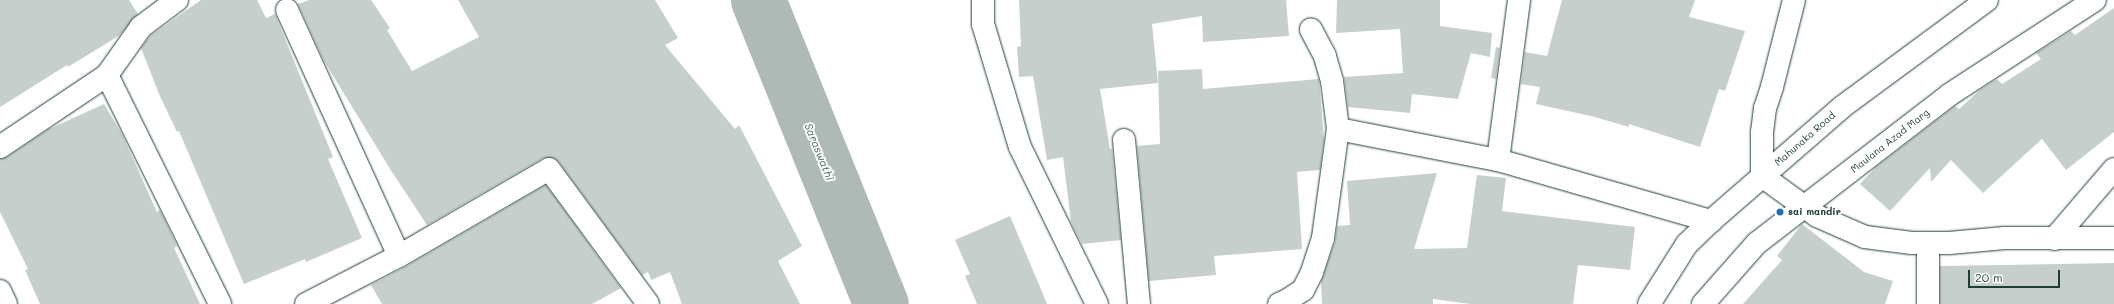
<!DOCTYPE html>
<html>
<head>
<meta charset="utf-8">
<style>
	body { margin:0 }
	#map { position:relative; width:2114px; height:304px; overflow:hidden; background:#fff; font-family:Mali,sans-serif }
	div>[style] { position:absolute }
	.river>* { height:55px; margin:-27.5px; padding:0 27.5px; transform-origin:27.5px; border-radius:27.5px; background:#afbab7 }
	.building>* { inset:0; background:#c7cfcc }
	.roads { filter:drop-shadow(0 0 1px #1f3d34) drop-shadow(0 0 1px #1f3d34) }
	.minor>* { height:22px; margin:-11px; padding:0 11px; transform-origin:11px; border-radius:11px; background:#fff }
	.secondary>* { height:22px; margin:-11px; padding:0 11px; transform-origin:11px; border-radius:11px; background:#fff }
	.dots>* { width:11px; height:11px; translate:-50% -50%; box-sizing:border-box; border:2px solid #fff; border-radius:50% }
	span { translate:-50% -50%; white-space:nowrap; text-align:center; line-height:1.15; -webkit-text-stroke:4px #fff; paint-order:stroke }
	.street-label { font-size:10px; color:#1f3d34 }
	.poi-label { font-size:10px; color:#1f3d34; font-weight:700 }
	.left { translate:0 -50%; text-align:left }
	.water-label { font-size:11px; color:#4a625b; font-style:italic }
	.scale { position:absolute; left:1968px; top:270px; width:92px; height:18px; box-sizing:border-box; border:2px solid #1f3d34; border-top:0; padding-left:5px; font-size:12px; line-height:14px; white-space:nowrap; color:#1f3d34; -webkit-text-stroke:3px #fff; paint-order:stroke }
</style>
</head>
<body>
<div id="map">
	<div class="river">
		<div style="left:758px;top:0;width:328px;rotate:68deg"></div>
	</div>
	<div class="building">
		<div style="clip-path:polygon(0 0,129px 0,138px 14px,120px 35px,68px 67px,67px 65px,0 107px)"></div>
		<div style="clip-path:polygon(201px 0,257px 0,266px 18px,275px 14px,333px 157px,328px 159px,362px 238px,306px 262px,305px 259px,244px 284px,179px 131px,177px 132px,159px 94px,141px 48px,150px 36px)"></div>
		<div style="clip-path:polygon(309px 0,371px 0,390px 28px,387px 30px,412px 71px,479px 37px,458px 0,655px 0,678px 38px,665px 45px,735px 129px,739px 125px,802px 246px,778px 261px,800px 304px,682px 304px,670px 272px,651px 280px,648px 272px,642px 275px,559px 162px,554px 158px,543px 158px,427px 225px,392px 172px,324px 61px,298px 4px)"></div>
		<div style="clip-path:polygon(1019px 0,1286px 0,1289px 36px,1203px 42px,1202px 16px,1152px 24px,1158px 83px,1100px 89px,1110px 149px,1112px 149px,1121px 240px,1082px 244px,1071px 222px,1063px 157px,1047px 160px,1033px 76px,1019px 77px,1017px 47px,1021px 46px)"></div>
		<div style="clip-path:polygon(1337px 0,1440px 0,1440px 26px,1492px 33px,1490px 57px,1471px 53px,1458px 99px,1412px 94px,1410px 113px,1348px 107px,1344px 77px,1403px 73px,1400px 29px,1336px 33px)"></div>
		<div style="clip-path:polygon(1562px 0,1695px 0,1689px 17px,1745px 31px,1725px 91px,1719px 89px,1700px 147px,1629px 124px,1629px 127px,1591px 116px,1536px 104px,1540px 87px,1521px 84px,1525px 52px,1547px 56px)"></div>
		<div style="clip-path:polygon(2114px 8px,2114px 132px,2066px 170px,2042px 139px,1983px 193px,1951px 160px,1931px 182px,1930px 168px,1890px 211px,1860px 184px,1876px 167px,1955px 106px,1959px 109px,1980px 90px,1997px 79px,2002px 84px,2041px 59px,2036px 53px,2071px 31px,2075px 35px)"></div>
		<div style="clip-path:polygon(1496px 47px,1500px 48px,1496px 79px,1491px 78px)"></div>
		<div style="clip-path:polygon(1202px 69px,1203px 89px,1319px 79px,1324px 139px,1320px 170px,1297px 172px,1302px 249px,1214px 256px,1216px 275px,1149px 281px,1137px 146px,1160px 144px,1158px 71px)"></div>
		<div style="clip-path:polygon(104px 104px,122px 134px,157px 212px,160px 210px,170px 231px,177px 246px,174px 248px,200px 304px,40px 304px,25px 270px,28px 269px,0 212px,0 159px,7px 157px,49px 129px)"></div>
		<div style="clip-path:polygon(1437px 173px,1414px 249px,1467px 248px,1477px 175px,1506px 178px,1502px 211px,1635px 227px,1630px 270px,1578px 265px,1573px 304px,1470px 304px,1433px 299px,1433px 304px,1322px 304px,1321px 282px,1335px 242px,1337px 226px,1350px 225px,1347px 181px)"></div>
		<div style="clip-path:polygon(546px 185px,621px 288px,592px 304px,382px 304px,371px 285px,405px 267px)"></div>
		<div style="clip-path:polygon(1010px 216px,1040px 287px,1047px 304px,977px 304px,965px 276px,970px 274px,955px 240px)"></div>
		<div style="clip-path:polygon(1802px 224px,1864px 272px,1893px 281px,1885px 304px,1743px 304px,1782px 260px,1777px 256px)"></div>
		<div style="clip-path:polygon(2114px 263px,2114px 304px,1940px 304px,1940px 266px)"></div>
	</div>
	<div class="roads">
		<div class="minor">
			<div style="left:983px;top:0;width:24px;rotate:90deg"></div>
			<div style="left:983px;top:24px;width:128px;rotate:73.3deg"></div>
			<div style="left:1020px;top:147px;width:175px;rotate:63.9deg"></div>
			<div style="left:1794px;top:0;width:90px;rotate:104.2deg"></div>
			<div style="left:1772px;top:87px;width:22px;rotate:108deg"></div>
			<div style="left:1765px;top:108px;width:24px;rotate:97deg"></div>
			<div style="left:1762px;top:132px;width:44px;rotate:90deg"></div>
			<div style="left:1762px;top:176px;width:68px;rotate:36deg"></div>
			<div style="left:1817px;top:216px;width:52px;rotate:23.6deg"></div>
			<div style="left:1865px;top:237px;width:47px;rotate:7.3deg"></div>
			<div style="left:1912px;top:243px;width:37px"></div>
			<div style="left:1949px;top:243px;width:56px;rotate:-5.1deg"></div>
			<div style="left:2005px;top:238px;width:109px"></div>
			<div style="left:287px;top:10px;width:270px;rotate:65.5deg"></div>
			<div style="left:107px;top:75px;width:255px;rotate:63.7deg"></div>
			<div style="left:1338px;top:129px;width:163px;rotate:11deg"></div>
			<div style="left:1498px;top:160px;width:222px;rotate:16deg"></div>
			<div style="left:1124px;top:140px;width:165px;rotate:84.8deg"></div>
			<div style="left:0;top:147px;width:129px;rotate:-33.9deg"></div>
			<div style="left:107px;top:75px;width:59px;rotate:-54.7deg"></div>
			<div style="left:141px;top:27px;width:45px;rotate:-36.9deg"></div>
			<div style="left:1498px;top:160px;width:161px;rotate:-82.5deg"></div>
			<div style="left:2054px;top:239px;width:92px;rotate:-49.4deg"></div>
			<div style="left:0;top:291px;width:14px;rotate:65deg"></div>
			<div style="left:306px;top:304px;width:105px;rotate:-27.3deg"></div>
			<div style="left:399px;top:256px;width:173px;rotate:-30.1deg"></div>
			<div style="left:549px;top:169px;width:167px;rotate:53.7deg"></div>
			<div style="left:1279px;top:304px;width:8px;rotate:-23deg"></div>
			<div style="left:1286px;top:301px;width:20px;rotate:-33deg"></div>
			<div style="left:1303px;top:290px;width:20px;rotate:-63deg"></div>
			<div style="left:1312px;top:272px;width:36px;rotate:-72deg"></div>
			<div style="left:1323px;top:238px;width:110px;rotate:-82.2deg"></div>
			<div style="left:1338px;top:129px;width:48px;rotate:-97.1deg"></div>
			<div style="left:1332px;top:81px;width:26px;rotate:-106deg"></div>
			<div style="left:1325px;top:56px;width:30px;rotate:-118deg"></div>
			<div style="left:1928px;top:304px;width:61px;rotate:-90deg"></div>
		</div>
		<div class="secondary">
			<div style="left:1649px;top:304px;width:71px;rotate:-57.7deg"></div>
			<div style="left:1687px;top:244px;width:33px;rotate:-44deg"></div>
			<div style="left:1711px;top:221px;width:174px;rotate:-41deg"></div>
			<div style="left:1842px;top:107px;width:180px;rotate:-36.4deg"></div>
			<div style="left:1703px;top:304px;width:81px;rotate:-48.5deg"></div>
			<div style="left:1757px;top:243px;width:242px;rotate:-37.6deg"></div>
			<div style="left:1949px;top:95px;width:174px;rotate:-33.1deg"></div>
		</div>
	</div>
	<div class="dots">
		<div style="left:1780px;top:212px;background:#1f6fb2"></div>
	</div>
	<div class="street-label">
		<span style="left:1805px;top:139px;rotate:-41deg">Mahunaka Road</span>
		<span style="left:1890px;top:141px;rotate:-38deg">Maulana Azad Marg</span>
	</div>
	<div class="poi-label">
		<span class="left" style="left:1788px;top:212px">sai mandir</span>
	</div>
	<div class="water-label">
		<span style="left:819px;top:152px;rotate:68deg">Saraswathi</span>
	</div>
	<div class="scale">20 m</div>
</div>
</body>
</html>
